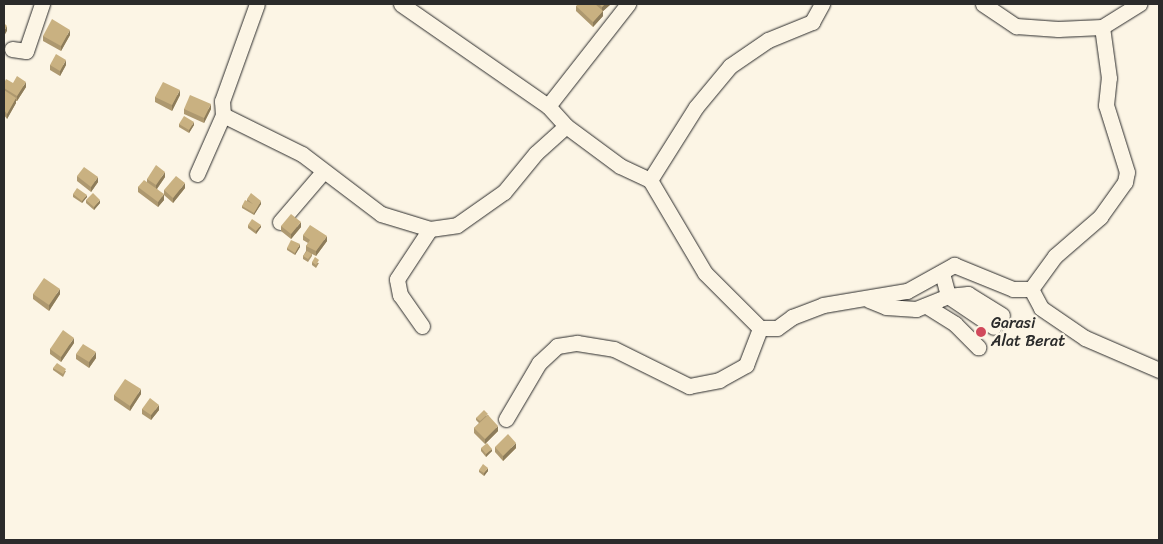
<!DOCTYPE html>
<html>
<head>
<meta charset="utf-8">
<style>
	body { margin:0 }
	#map { position:relative; width:1163px; height:544px; overflow:hidden; background:#fcf5e5; font-family:Sriracha,sans-serif }
	div>[style] { position:absolute }
	.roads { filter:drop-shadow(0 0 1px #2b2b2b) drop-shadow(0 0 1px #2b2b2b) }
	.minor>* { height:15px; margin:-7.5px; padding:0 7.5px; transform-origin:7.5px; border-radius:7.5px; background:#fcf5e5 }
	.wall>* { inset:0; background:#ad986f }
	.shaded-wall>* { inset:0; background:#8d7c5a }
	.building>* { inset:0; background:#c9b181 }
	.dots>* { width:14px; height:14px; translate:-50% -50%; box-sizing:border-box; border:2px solid #fcf5e5; border-radius:50% }
	span { translate:-50% -50%; white-space:nowrap; text-align:center; line-height:1.15; -webkit-text-stroke:4.5px #fcf5e5; paint-order:stroke }
	.poi-label { font-size:16px; color:#2b2b2b }
	.left { translate:0 -50%; text-align:left }
	.frame { position:absolute; inset:0; border:5px solid #2b2b2b; pointer-events:none }
</style>
</head>
<body>
<div id="map">
	<div class="roads">
		<div class="minor">
			<div style="left:401px;top:4px;width:179px;rotate:34.8deg"></div>
			<div style="left:548px;top:106px;width:27px;rotate:48deg"></div>
			<div style="left:566px;top:126px;width:67px;rotate:36.5deg"></div>
			<div style="left:620px;top:166px;width:33px;rotate:25deg"></div>
			<div style="left:650px;top:180px;width:86px;rotate:-57.8deg"></div>
			<div style="left:696px;top:107px;width:53px;rotate:-50.3deg"></div>
			<div style="left:730px;top:66px;width:46px;rotate:-34.4deg"></div>
			<div style="left:768px;top:40px;width:48px;rotate:-22.2deg"></div>
			<div style="left:812px;top:22px;width:21px;rotate:-61deg"></div>
			<div style="left:983px;top:4px;width:40px;rotate:34deg"></div>
			<div style="left:1016px;top:26px;width:42px;rotate:4.1deg"></div>
			<div style="left:1058px;top:29px;width:44px;rotate:-2.6deg"></div>
			<div style="left:1102px;top:27px;width:44px;rotate:-31.9deg"></div>
			<div style="left:12px;top:49px;width:14px;rotate:8deg"></div>
			<div style="left:26px;top:51px;width:50px;rotate:-71.2deg"></div>
			<div style="left:548px;top:106px;width:130px;rotate:-51.9deg"></div>
			<div style="left:223px;top:115px;width:14px;rotate:-94deg"></div>
			<div style="left:222px;top:101px;width:103px;rotate:-70.2deg"></div>
			<div style="left:197px;top:174px;width:64px;rotate:-66.2deg"></div>
			<div style="left:223px;top:115px;width:88px;rotate:26.3deg"></div>
			<div style="left:302px;top:154px;width:99px;rotate:37.2deg"></div>
			<div style="left:381px;top:214px;width:51px;rotate:17deg"></div>
			<div style="left:430px;top:229px;width:27px;rotate:-8deg"></div>
			<div style="left:457px;top:225px;width:57px;rotate:-35.1deg"></div>
			<div style="left:504px;top:192px;width:50px;rotate:-50.6deg"></div>
			<div style="left:536px;top:153px;width:40px;rotate:-42deg"></div>
			<div style="left:650px;top:180px;width:108px;rotate:59.4deg"></div>
			<div style="left:705px;top:273px;width:78px;rotate:45deg"></div>
			<div style="left:760px;top:328px;width:17px"></div>
			<div style="left:777px;top:328px;width:19px;rotate:-36deg"></div>
			<div style="left:792px;top:317px;width:33px;rotate:-21deg"></div>
			<div style="left:823px;top:305px;width:85px;rotate:-9.5deg"></div>
			<div style="left:907px;top:291px;width:54px;rotate:-29deg"></div>
			<div style="left:954px;top:265px;width:64px;rotate:22.1deg"></div>
			<div style="left:1013px;top:289px;width:18px"></div>
			<div style="left:1031px;top:289px;width:41px;rotate:-54deg"></div>
			<div style="left:1055px;top:256px;width:60px;rotate:-40.9deg"></div>
			<div style="left:1100px;top:217px;width:43px;rotate:-54.5deg"></div>
			<div style="left:1125px;top:182px;width:10px;rotate:-79deg"></div>
			<div style="left:1127px;top:172px;width:70px;rotate:-107.4deg"></div>
			<div style="left:1106px;top:105px;width:27px;rotate:-84deg"></div>
			<div style="left:1109px;top:78px;width:51px;rotate:-97.8deg"></div>
			<div style="left:280px;top:222px;width:65px;rotate:-49.4deg"></div>
			<div style="left:942px;top:273px;width:24px;rotate:75deg"></div>
			<div style="left:948px;top:296px;width:55px;rotate:34deg"></div>
			<div style="left:1031px;top:289px;width:21px;rotate:62deg"></div>
			<div style="left:1041px;top:308px;width:53px;rotate:34.3deg"></div>
			<div style="left:1085px;top:338px;width:81px;rotate:23.4deg"></div>
			<div style="left:869px;top:300px;width:18px;rotate:22deg"></div>
			<div style="left:886px;top:307px;width:30px;rotate:4deg"></div>
			<div style="left:916px;top:309px;width:35px;rotate:-22deg"></div>
			<div style="left:948px;top:296px;width:20px;rotate:-6deg"></div>
			<div style="left:968px;top:294px;width:40px;rotate:32deg"></div>
			<div style="left:928px;top:307px;width:32px;rotate:32deg"></div>
			<div style="left:955px;top:324px;width:33px;rotate:45deg"></div>
			<div style="left:422px;top:326px;width:38px;rotate:-125deg"></div>
			<div style="left:400px;top:295px;width:16px;rotate:-101deg"></div>
			<div style="left:397px;top:279px;width:60px;rotate:-56.6deg"></div>
			<div style="left:506px;top:419px;width:65px;rotate:-59.5deg"></div>
			<div style="left:539px;top:363px;width:25px;rotate:-43deg"></div>
			<div style="left:557px;top:346px;width:20px;rotate:-9deg"></div>
			<div style="left:577px;top:343px;width:37px;rotate:9deg"></div>
			<div style="left:614px;top:349px;width:84px;rotate:26.3deg"></div>
			<div style="left:689px;top:386px;width:31px;rotate:-11deg"></div>
			<div style="left:719px;top:380px;width:31px;rotate:-29deg"></div>
			<div style="left:746px;top:365px;width:40px;rotate:-69deg"></div>
		</div>
	</div>
	<div class="wall">
		<div style="clip-path:polygon(596px 4px,611px 4px,603px 11px,603px 16px,593px 27px,576px 11px,576px 6px,596px 5px)"></div>
		<div style="clip-path:polygon(70px 35px,61px 51px,43px 41px,43px 36px)"></div>
		<div style="clip-path:polygon(50px 65px,66px 65px,60px 76px,50px 70px)"></div>
		<div style="clip-path:polygon(4px 83px,13px 83px,26px 87px,17px 101px,16px 101px,16px 103px,7px 119px,4px 115px)"></div>
		<div style="clip-path:polygon(180px 95px,172px 111px,155px 102px,155px 97px)"></div>
		<div style="clip-path:polygon(184px 109px,211px 109px,204px 123px,184px 114px)"></div>
		<div style="clip-path:polygon(179px 124px,194px 125px,189px 133px,179px 127px)"></div>
		<div style="clip-path:polygon(77px 176px,98px 182px,91px 192px,77px 181px)"></div>
		<div style="clip-path:polygon(165px 177px,157px 189px,164px 200px,158px 207px,138px 192px,138px 187px,147px 182px,147px 179px)"></div>
		<div style="clip-path:polygon(185px 188px,173px 203px,164px 195px,164px 190px)"></div>
		<div style="clip-path:polygon(73px 194px,87px 197px,82px 203px,73px 197px)"></div>
		<div style="clip-path:polygon(247px 199px,261px 204px,254px 215px,242px 208px,242px 206px,247px 201px)"></div>
		<div style="clip-path:polygon(86px 200px,100px 203px,94px 210px,86px 203px)"></div>
		<div style="clip-path:polygon(248px 225px,261px 227px,256px 234px,248px 228px)"></div>
		<div style="clip-path:polygon(281px 226px,301px 227px,291px 239px,281px 231px)"></div>
		<div style="clip-path:polygon(303px 235px,327px 241px,316px 256px,312px 254px,312px 256px,308px 262px,303px 259px,303px 256px,306px 251px,306px 246px,308px 243px,303px 240px)"></div>
		<div style="clip-path:polygon(300px 247px,295px 255px,287px 250px,287px 248px)"></div>
		<div style="clip-path:polygon(312px 262px,319px 263px,316px 268px,312px 265px)"></div>
		<div style="clip-path:polygon(33px 294px,60px 294px,49px 311px,33px 299px)"></div>
		<div style="clip-path:polygon(74px 343px,61px 362px,50px 354px,50px 349px)"></div>
		<div style="clip-path:polygon(76px 354px,96px 358px,89px 368px,76px 359px)"></div>
		<div style="clip-path:polygon(53px 368px,66px 371px,63px 377px,53px 370px)"></div>
		<div style="clip-path:polygon(141px 394px,130px 411px,114px 400px,114px 395px)"></div>
		<div style="clip-path:polygon(142px 409px,159px 410px,151px 420px,142px 414px)"></div>
		<div style="clip-path:polygon(488px 415px,498px 431px,485px 444px,474px 433px,474px 428px,479px 423px,476px 420px,476px 418px)"></div>
		<div style="clip-path:polygon(495px 447px,516px 448px,503px 461px,495px 452px)"></div>
		<div style="clip-path:polygon(481px 448px,492px 451px,486px 457px,481px 451px)"></div>
		<div style="clip-path:polygon(479px 470px,488px 471px,484px 476px,479px 472px)"></div>
	</div>
	<div class="shaded-wall">
		<div style="clip-path:polygon(605px 4px,611px 4px,602px 12px,602px 7px)"></div>
		<div style="clip-path:polygon(603px 11px,603px 16px,593px 27px,593px 22px)"></div>
		<div style="clip-path:polygon(7px 26px,7px 31px,4px 36px,4px 31px)"></div>
		<div style="clip-path:polygon(70px 30px,70px 35px,61px 51px,61px 46px)"></div>
		<div style="clip-path:polygon(66px 60px,66px 65px,60px 76px,60px 71px)"></div>
		<div style="clip-path:polygon(26px 82px,26px 87px,17px 101px,17px 96px)"></div>
		<div style="clip-path:polygon(180px 90px,180px 95px,172px 111px,172px 105px)"></div>
		<div style="clip-path:polygon(16px 98px,16px 103px,7px 119px,7px 114px)"></div>
		<div style="clip-path:polygon(211px 104px,211px 109px,204px 123px,204px 118px)"></div>
		<div style="clip-path:polygon(194px 122px,194px 125px,189px 133px,189px 130px)"></div>
		<div style="clip-path:polygon(165px 172px,165px 177px,156px 190px,156px 185px)"></div>
		<div style="clip-path:polygon(98px 177px,98px 182px,91px 192px,91px 187px)"></div>
		<div style="clip-path:polygon(185px 183px,185px 188px,173px 203px,173px 198px)"></div>
		<div style="clip-path:polygon(164px 194px,164px 200px,158px 207px,158px 202px)"></div>
		<div style="clip-path:polygon(87px 195px,87px 197px,82px 203px,82px 201px)"></div>
		<div style="clip-path:polygon(100px 200px,100px 203px,94px 210px,94px 207px)"></div>
		<div style="clip-path:polygon(261px 201px,261px 204px,254px 215px,254px 213px)"></div>
		<div style="clip-path:polygon(301px 222px,301px 227px,291px 239px,291px 234px)"></div>
		<div style="clip-path:polygon(261px 225px,261px 227px,256px 234px,256px 231px)"></div>
		<div style="clip-path:polygon(327px 236px,327px 241px,316px 256px,316px 251px)"></div>
		<div style="clip-path:polygon(300px 244px,300px 247px,295px 255px,295px 253px)"></div>
		<div style="clip-path:polygon(60px 289px,60px 294px,49px 311px,49px 305px)"></div>
		<div style="clip-path:polygon(74px 338px,74px 343px,61px 362px,61px 357px)"></div>
		<div style="clip-path:polygon(96px 352px,96px 358px,89px 368px,89px 362px)"></div>
		<div style="clip-path:polygon(141px 389px,141px 394px,130px 411px,130px 406px)"></div>
		<div style="clip-path:polygon(159px 405px,159px 410px,151px 420px,151px 415px)"></div>
		<div style="clip-path:polygon(498px 426px,498px 431px,485px 444px,485px 439px)"></div>
		<div style="clip-path:polygon(516px 443px,516px 448px,503px 461px,503px 456px)"></div>
		<div style="clip-path:polygon(492px 449px,492px 451px,486px 457px,486px 454px)"></div>
		<div style="clip-path:polygon(488px 468px,488px 471px,484px 476px,484px 473px)"></div>
	</div>
	<div class="building">
		<div style="clip-path:polygon(578px 4px,595px 4px,603px 11px,593px 22px,576px 6px)"></div>
		<div style="clip-path:polygon(599px 4px,605px 4px,602px 7px)"></div>
		<div style="clip-path:polygon(52px 19px,70px 30px,61px 46px,43px 36px)"></div>
		<div style="clip-path:polygon(4px 23px,7px 26px,4px 31px)"></div>
		<div style="clip-path:polygon(56px 54px,66px 60px,60px 71px,50px 65px)"></div>
		<div style="clip-path:polygon(17px 76px,26px 82px,17px 96px,4px 88px,4px 83px,6px 79px,13px 83px)"></div>
		<div style="clip-path:polygon(163px 82px,180px 90px,172px 105px,155px 97px)"></div>
		<div style="clip-path:polygon(4px 90px,16px 98px,7px 114px,4px 110px)"></div>
		<div style="clip-path:polygon(190px 95px,211px 104px,204px 118px,184px 109px)"></div>
		<div style="clip-path:polygon(184px 116px,194px 122px,189px 130px,179px 124px)"></div>
		<div style="clip-path:polygon(156px 165px,165px 172px,156px 185px,147px 179px)"></div>
		<div style="clip-path:polygon(84px 167px,98px 177px,91px 187px,77px 176px)"></div>
		<div style="clip-path:polygon(176px 176px,185px 183px,173px 198px,164px 190px)"></div>
		<div style="clip-path:polygon(144px 180px,164px 194px,158px 202px,138px 187px)"></div>
		<div style="clip-path:polygon(77px 188px,87px 195px,82px 201px,73px 194px)"></div>
		<div style="clip-path:polygon(93px 193px,100px 200px,94px 207px,86px 200px)"></div>
		<div style="clip-path:polygon(251px 193px,261px 201px,254px 213px,242px 206px,245px 200px,253px 204px,247px 199px)"></div>
		<div style="clip-path:polygon(291px 214px,301px 222px,291px 234px,281px 226px)"></div>
		<div style="clip-path:polygon(252px 219px,261px 225px,256px 231px,248px 225px)"></div>
		<div style="clip-path:polygon(310px 225px,327px 236px,316px 251px,306px 246px,310px 240px,303px 235px)"></div>
		<div style="clip-path:polygon(291px 240px,300px 244px,295px 253px,287px 248px)"></div>
		<div style="clip-path:polygon(307px 251px,312px 254px,308px 259px,303px 256px)"></div>
		<div style="clip-path:polygon(315px 257px,319px 260px,316px 265px,312px 262px)"></div>
		<div style="clip-path:polygon(44px 278px,60px 289px,49px 305px,33px 294px)"></div>
		<div style="clip-path:polygon(63px 330px,74px 338px,61px 357px,50px 349px)"></div>
		<div style="clip-path:polygon(83px 344px,96px 352px,89px 362px,76px 354px)"></div>
		<div style="clip-path:polygon(57px 363px,66px 369px,63px 374px,53px 368px)"></div>
		<div style="clip-path:polygon(125px 379px,141px 389px,130px 406px,114px 395px)"></div>
		<div style="clip-path:polygon(150px 398px,159px 405px,151px 415px,142px 409px)"></div>
		<div style="clip-path:polygon(484px 410px,488px 414px,480px 421px,476px 418px)"></div>
		<div style="clip-path:polygon(488px 415px,498px 426px,485px 439px,474px 428px)"></div>
		<div style="clip-path:polygon(508px 434px,516px 443px,503px 456px,495px 447px)"></div>
		<div style="clip-path:polygon(487px 443px,492px 449px,486px 454px,481px 448px)"></div>
		<div style="clip-path:polygon(483px 464px,488px 468px,484px 473px,479px 470px)"></div>
	</div>
	<div class="dots">
		<div style="left:981px;top:332px;background:#d1495b"></div>
	</div>
	<div class="poi-label">
		<span class="left" style="left:991px;top:332px">Garasi<br>Alat Berat</span>
	</div>
	<div class="frame"></div>
</div>
</body>
</html>
